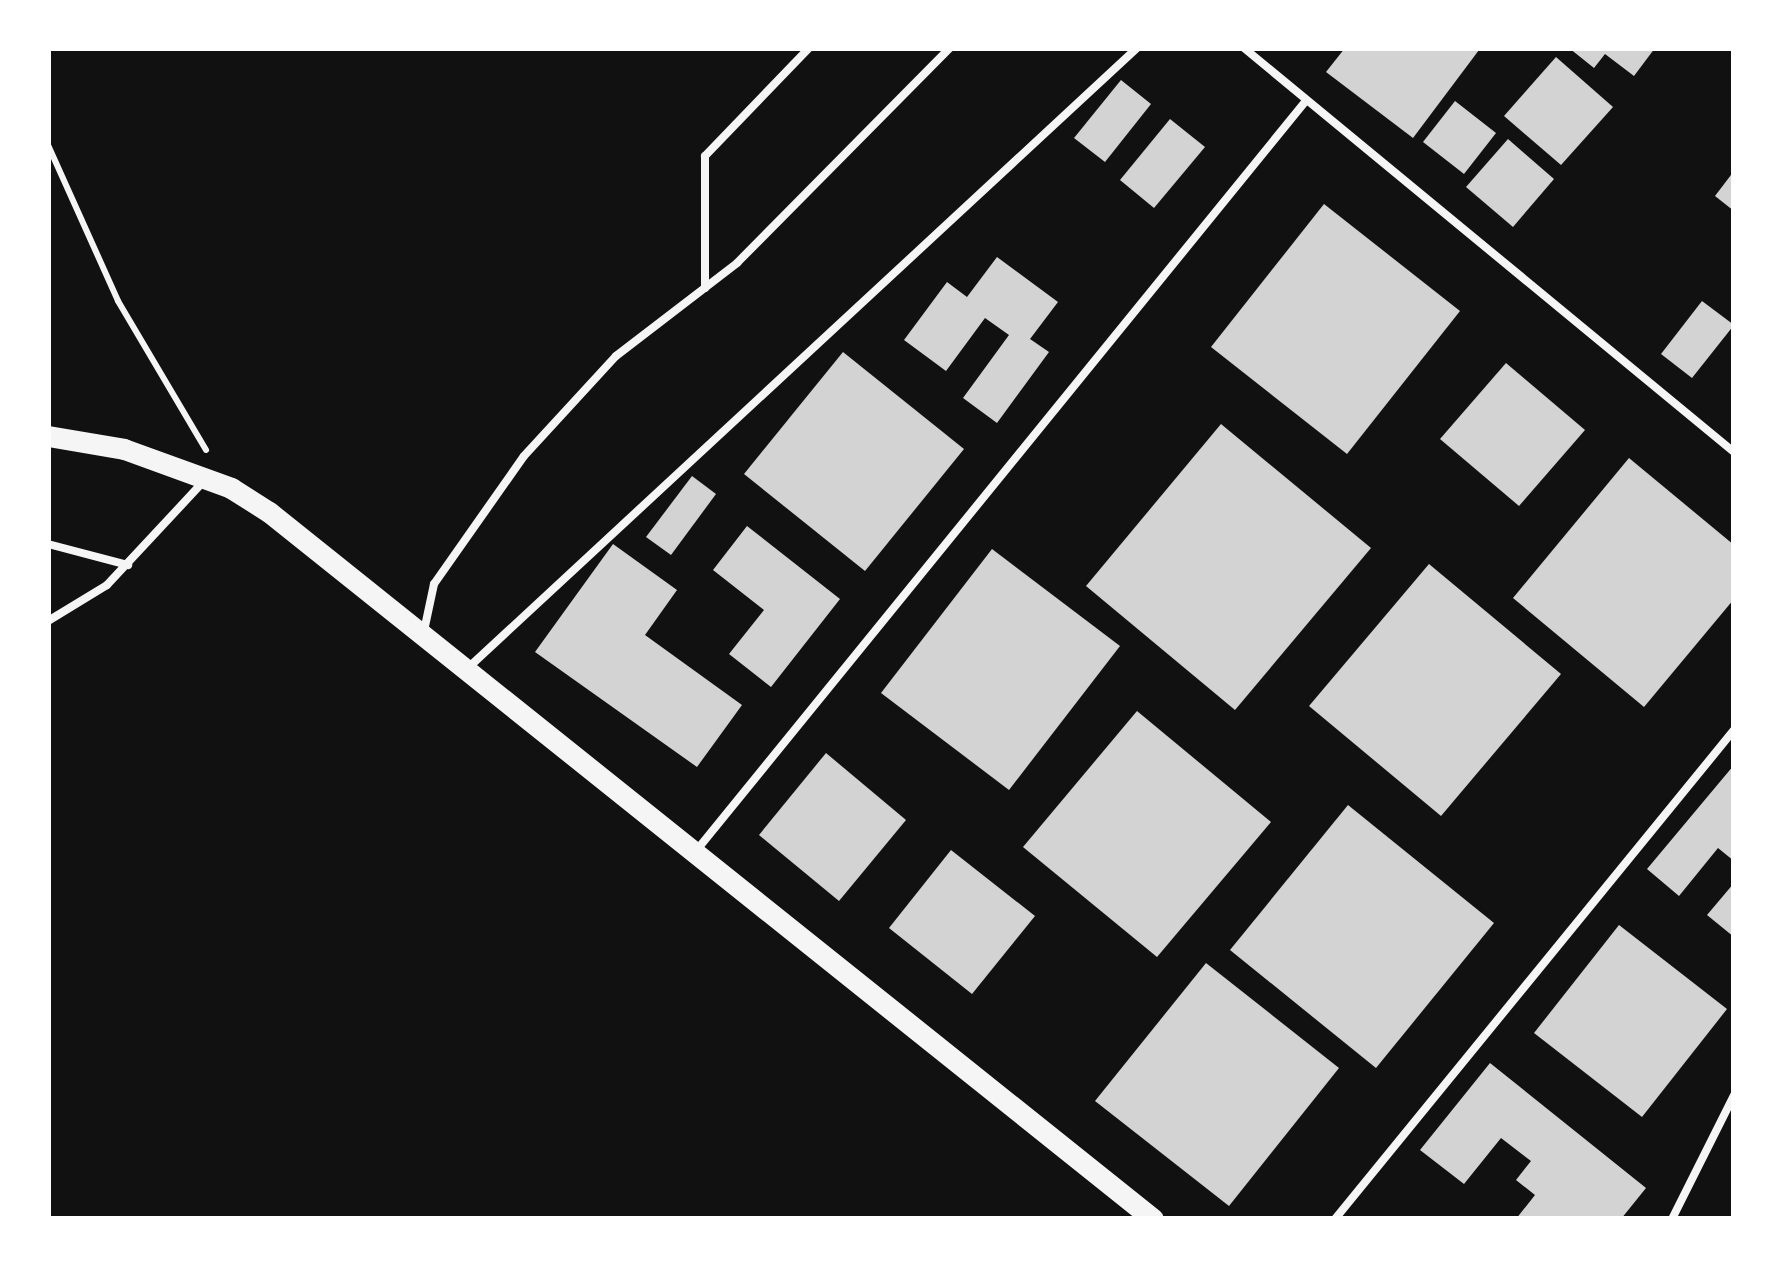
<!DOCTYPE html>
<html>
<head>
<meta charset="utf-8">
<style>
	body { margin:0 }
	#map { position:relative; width:1782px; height:1267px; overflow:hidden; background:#111; font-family:Poppins,sans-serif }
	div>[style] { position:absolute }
	.building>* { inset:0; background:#d3d3d3 }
	.path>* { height:6px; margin:-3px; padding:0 3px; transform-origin:3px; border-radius:3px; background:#f5f5f5 }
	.service>* { height:8px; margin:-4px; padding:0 4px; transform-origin:4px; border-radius:4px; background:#f5f5f5 }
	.tertiary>* { height:21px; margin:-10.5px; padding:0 10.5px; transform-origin:10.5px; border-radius:10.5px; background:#f5f5f5 }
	span { translate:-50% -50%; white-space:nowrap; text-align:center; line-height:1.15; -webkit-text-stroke:9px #fff; paint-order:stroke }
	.frame { position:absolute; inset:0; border:51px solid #fff; pointer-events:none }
</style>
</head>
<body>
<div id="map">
	<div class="building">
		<div style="clip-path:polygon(1345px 48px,1476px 48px,1479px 50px,1413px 138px,1326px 72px)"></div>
		<div style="clip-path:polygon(1569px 48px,1655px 48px,1634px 76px,1605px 54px,1594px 68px)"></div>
		<div style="clip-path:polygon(1556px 57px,1613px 107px,1561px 165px,1504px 116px)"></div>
		<div style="clip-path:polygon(1121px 80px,1151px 104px,1105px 162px,1074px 138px)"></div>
		<div style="clip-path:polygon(1455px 101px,1496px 133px,1464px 174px,1423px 142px)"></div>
		<div style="clip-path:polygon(1170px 119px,1205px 147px,1154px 208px,1120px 180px)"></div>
		<div style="clip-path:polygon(1508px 139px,1554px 179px,1513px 227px,1466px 187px)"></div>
		<div style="clip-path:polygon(1734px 171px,1734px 211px,1715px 196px)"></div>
		<div style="clip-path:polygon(1324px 204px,1460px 311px,1347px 454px,1211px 347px)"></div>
		<div style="clip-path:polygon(997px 257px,1058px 302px,1030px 339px,1049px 352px,997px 423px,963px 398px,1009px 335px,985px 318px,946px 371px,904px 340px,947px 282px,967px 297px)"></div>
		<div style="clip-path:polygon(1702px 301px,1734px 325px,1692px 378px,1661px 354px)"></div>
		<div style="clip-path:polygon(843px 352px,964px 449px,865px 571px,744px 474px)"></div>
		<div style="clip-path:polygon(1506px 363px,1585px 430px,1519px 506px,1440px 439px)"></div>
		<div style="clip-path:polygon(1221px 424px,1371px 548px,1235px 710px,1086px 586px)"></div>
		<div style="clip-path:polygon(1629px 458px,1734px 545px,1734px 599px,1644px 707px,1513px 598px)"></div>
		<div style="clip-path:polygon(692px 476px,716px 494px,671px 555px,646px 537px)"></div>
		<div style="clip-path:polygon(747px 526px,840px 599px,771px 687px,729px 654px,764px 610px,713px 570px)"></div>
		<div style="clip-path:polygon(613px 544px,677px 590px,645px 635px,742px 705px,697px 767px,535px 652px)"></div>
		<div style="clip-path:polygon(992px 549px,1120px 646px,1009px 790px,881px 693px)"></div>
		<div style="clip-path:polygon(1429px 564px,1561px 674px,1441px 816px,1309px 706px)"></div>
		<div style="clip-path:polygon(1137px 711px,1271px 822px,1157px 957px,1023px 847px)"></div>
		<div style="clip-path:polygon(826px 753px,906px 820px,839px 901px,759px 835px)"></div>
		<div style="clip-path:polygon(1734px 765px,1734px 861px,1718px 848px,1679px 896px,1647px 869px)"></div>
		<div style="clip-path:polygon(1348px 805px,1494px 923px,1376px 1068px,1230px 950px)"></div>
		<div style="clip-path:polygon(951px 850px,1035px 916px,972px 994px,889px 928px)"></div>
		<div style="clip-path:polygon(1734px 883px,1734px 937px,1707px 915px)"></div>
		<div style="clip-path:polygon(1619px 925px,1727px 1009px,1642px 1117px,1534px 1033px)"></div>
		<div style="clip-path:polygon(1206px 963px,1339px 1068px,1229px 1206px,1095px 1101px)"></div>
		<div style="clip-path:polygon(1490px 1063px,1646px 1188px,1621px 1219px,1516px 1219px,1535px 1195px,1516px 1180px,1531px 1161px,1501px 1138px,1464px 1184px,1420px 1150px)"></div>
	</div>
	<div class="path">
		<div style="left:48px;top:145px;width:171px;rotate:65.8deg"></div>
		<div style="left:118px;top:301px;width:173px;rotate:59.4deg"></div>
	</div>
	<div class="service">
		<div style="left:1244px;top:48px;width:635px;rotate:39.51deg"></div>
		<div style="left:705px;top:288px;width:132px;rotate:-90deg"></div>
		<div style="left:705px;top:156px;width:150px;rotate:-46.1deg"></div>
		<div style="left:48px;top:544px;width:83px;rotate:14.7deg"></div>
		<div style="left:48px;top:621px;width:69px;rotate:-31.4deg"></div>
		<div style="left:107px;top:585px;width:139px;rotate:-47deg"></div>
		<div style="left:424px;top:631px;width:48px;rotate:-78deg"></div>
		<div style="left:434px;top:584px;width:156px;rotate:-54.9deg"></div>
		<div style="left:524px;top:456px;width:136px;rotate:-47.4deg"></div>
		<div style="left:616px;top:356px;width:153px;rotate:-37.5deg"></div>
		<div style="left:737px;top:263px;width:303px;rotate:-45.3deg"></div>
		<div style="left:469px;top:667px;width:911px;rotate:-42.82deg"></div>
		<div style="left:696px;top:851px;width:965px;rotate:-50.89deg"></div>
		<div style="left:1335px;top:1219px;width:631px;rotate:-50.79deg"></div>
		<div style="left:1672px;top:1219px;width:139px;rotate:-63.4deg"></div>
	</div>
	<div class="tertiary">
		<div style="left:48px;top:436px;width:77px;rotate:9.7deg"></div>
		<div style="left:124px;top:449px;width:114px;rotate:20deg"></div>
		<div style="left:231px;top:488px;width:45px;rotate:32.3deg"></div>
		<div style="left:269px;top:512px;width:1132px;rotate:38.65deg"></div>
	</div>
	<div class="frame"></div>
</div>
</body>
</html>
